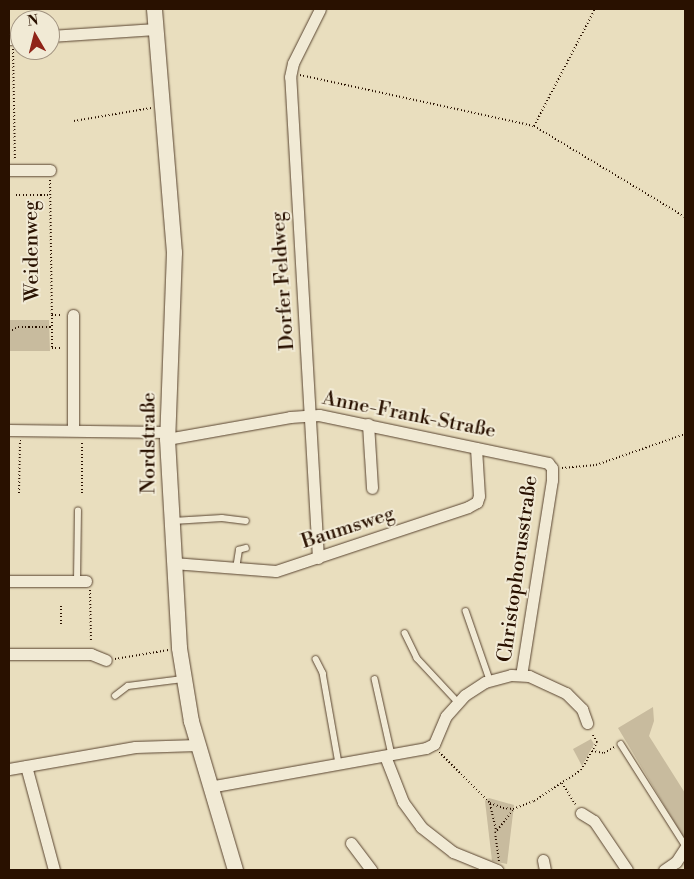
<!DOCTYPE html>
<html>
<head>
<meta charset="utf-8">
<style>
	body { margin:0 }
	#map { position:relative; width:694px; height:879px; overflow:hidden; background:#e9debe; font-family:"Libre Bodoni",serif }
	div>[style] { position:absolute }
	.green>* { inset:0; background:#c8bb9e }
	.path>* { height:2px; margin-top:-1px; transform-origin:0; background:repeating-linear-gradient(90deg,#291100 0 1px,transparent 0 3.5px) }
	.roads { filter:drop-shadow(0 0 1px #594430) drop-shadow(0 0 1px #594430) }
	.lane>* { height:5.5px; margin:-2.75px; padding:0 2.75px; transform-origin:2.75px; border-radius:2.75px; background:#f1ead5 }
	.street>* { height:11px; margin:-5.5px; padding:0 5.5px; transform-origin:5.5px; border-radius:5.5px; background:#f1ead5 }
	.secondary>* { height:15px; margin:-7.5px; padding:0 7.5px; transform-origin:7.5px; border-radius:7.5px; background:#f1ead5 }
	span { translate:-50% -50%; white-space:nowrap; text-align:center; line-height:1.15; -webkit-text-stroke:4px #f1ead5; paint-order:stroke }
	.street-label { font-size:20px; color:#291100 }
	.frame { position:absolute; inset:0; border:10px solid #291100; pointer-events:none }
	.north { position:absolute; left:10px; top:10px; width:50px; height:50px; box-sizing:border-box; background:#f1ead5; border:1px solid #a19380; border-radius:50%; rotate:352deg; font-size:14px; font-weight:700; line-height:20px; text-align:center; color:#291100 }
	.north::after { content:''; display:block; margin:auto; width:18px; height:22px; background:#8f2418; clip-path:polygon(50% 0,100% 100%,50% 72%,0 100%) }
</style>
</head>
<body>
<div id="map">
	<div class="green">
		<div style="clip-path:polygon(9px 320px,49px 320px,50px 351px,9px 351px)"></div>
		<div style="clip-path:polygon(653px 707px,654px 721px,649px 736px,685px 793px,685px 840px,618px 728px)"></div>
		<div style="clip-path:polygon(591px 739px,594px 744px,582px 766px,573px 749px)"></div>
		<div style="clip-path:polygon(489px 798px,514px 805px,507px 864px,492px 861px,485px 801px)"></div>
	</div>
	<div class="path">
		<div style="left:13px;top:49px;width:110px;rotate:89deg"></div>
		<div style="left:300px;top:75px;width:239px;rotate:12.3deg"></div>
		<div style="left:534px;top:126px;width:176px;rotate:31.1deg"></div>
		<div style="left:74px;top:121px;width:78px;rotate:-9.6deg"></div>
		<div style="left:534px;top:126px;width:132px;rotate:-62.5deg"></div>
		<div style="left:50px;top:180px;width:135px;rotate:89.2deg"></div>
		<div style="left:52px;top:315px;width:10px"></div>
		<div style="left:9px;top:195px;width:41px"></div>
		<div style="left:52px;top:315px;width:33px;rotate:90deg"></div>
		<div style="left:52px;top:348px;width:10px"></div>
		<div style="left:9px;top:332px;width:10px;rotate:-29deg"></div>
		<div style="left:18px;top:327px;width:34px"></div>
		<div style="left:82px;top:443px;width:50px;rotate:90deg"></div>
		<div style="left:562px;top:468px;width:34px;rotate:-5deg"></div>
		<div style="left:596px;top:465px;width:94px;rotate:-19.2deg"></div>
		<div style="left:19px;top:493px;width:53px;rotate:-88.9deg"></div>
		<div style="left:90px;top:590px;width:52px;rotate:88.9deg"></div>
		<div style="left:61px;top:624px;width:19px;rotate:-90deg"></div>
		<div style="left:115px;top:659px;width:54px;rotate:-9.6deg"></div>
		<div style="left:592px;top:751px;width:12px;rotate:9deg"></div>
		<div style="left:604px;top:753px;width:13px;rotate:-29deg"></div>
		<div style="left:439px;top:752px;width:72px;rotate:45deg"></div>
		<div style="left:490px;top:803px;width:14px;rotate:21deg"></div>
		<div style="left:503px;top:808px;width:10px;rotate:6deg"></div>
		<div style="left:513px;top:809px;width:22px;rotate:-21deg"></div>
		<div style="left:534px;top:801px;width:56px;rotate:-33.4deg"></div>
		<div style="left:581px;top:770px;width:32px;rotate:-60deg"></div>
		<div style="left:597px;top:742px;width:10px;rotate:-119deg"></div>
		<div style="left:562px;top:783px;width:25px;rotate:58deg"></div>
		<div style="left:490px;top:804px;width:28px;rotate:77deg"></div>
		<div style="left:499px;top:861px;width:28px;rotate:-98deg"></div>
		<div style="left:495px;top:833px;width:29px;rotate:-52deg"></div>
	</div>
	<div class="roads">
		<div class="lane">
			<div style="left:173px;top:521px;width:49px;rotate:-3.5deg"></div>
			<div style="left:222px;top:518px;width:24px;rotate:7deg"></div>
			<div style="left:236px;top:569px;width:19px;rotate:-81deg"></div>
			<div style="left:239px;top:550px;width:7px;rotate:-16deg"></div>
			<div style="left:77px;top:581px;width:70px;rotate:-89.2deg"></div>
			<div style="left:466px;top:611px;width:73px;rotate:70.8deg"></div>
			<div style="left:405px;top:633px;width:28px;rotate:64deg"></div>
			<div style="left:417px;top:658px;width:59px;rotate:47.1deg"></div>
			<div style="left:316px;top:659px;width:16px;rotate:63deg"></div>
			<div style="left:323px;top:673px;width:92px;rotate:80deg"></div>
			<div style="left:375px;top:679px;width:78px;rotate:77.4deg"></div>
			<div style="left:115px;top:696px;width:16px;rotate:-38deg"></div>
			<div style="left:128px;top:686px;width:55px;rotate:-7.3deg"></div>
			<div style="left:621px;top:744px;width:120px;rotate:57.6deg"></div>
		</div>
		<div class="street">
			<div style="left:50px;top:36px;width:106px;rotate:-3.8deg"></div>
			<div style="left:9px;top:39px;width:11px"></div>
			<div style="left:9px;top:170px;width:41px"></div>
			<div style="left:368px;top:424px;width:64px;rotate:86.4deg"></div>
			<div style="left:9px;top:430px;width:158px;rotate:0.7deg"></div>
			<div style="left:73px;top:430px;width:115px;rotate:-90deg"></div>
			<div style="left:167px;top:439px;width:125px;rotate:-10.1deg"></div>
			<div style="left:290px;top:417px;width:29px;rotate:-4deg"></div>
			<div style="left:319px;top:415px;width:234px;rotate:11.8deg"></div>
			<div style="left:548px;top:463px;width:6px;rotate:51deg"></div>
			<div style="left:552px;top:468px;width:12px;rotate:90deg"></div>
			<div style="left:552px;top:480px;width:197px;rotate:99deg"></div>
			<div style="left:318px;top:558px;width:482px;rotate:-93.3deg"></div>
			<div style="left:290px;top:77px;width:14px;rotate:-78deg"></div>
			<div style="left:293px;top:63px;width:60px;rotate:-63.4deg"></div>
			<div style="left:173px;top:563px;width:103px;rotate:4.4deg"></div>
			<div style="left:276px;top:571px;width:202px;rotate:-18.4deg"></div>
			<div style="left:468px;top:507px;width:10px;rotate:-29deg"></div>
			<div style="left:477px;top:502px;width:6px;rotate:-72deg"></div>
			<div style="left:479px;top:496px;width:48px;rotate:-93.6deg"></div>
			<div style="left:9px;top:581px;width:77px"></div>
			<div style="left:9px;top:654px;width:82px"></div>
			<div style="left:91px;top:654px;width:16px;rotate:22deg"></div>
			<div style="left:385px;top:756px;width:49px;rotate:68.6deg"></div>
			<div style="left:403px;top:802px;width:31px;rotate:54deg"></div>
			<div style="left:421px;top:827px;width:41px;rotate:38deg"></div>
			<div style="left:453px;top:852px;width:48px;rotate:22.2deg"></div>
			<div style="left:26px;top:766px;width:108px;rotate:74.9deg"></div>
			<div style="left:9px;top:769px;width:128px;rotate:-9.9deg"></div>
			<div style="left:135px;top:747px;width:62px;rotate:-1.8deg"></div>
			<div style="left:209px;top:787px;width:220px;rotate:-10.2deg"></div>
			<div style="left:426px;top:748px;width:9px;rotate:-27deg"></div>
			<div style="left:434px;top:744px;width:30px;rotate:-67deg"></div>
			<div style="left:446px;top:716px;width:28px;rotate:-48deg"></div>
			<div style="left:465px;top:695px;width:24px;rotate:-33deg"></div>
			<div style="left:485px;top:682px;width:27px;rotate:-15deg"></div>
			<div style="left:511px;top:675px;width:18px;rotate:3deg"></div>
			<div style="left:529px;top:676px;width:41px;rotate:24.7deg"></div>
			<div style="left:566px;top:693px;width:23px;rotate:45deg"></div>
			<div style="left:582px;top:709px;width:15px;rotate:70deg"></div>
			<div style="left:581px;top:813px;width:15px;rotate:32deg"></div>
			<div style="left:594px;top:821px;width:59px;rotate:56deg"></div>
			<div style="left:351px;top:843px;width:34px;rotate:53deg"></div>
			<div style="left:543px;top:860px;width:10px;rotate:79deg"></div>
			<div style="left:664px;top:870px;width:14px;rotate:-34deg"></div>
			<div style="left:676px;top:862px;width:17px;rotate:-57deg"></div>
		</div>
		<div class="secondary">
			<div style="left:154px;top:9px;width:244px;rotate:85.3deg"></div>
			<div style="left:174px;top:252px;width:187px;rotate:92.1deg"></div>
			<div style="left:167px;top:439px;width:209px;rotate:86.7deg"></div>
			<div style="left:179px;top:648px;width:74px;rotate:80.7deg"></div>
			<div style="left:191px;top:721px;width:155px;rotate:73.5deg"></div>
		</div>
	</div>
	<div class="street-label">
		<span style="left:32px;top:251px;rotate:-91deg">Weidenweg</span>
		<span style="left:283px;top:281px;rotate:-94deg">Dorfer Feldweg</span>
		<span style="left:409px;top:415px;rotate:11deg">Anne-Frank-Straße</span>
		<span style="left:149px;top:443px;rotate:-90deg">Nordstraße</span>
		<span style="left:348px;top:528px;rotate:-18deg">Baumsweg</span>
		<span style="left:518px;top:569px;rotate:-82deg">Christophorusstraße</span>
	</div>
	<div class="frame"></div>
	<div class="north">N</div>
</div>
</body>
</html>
